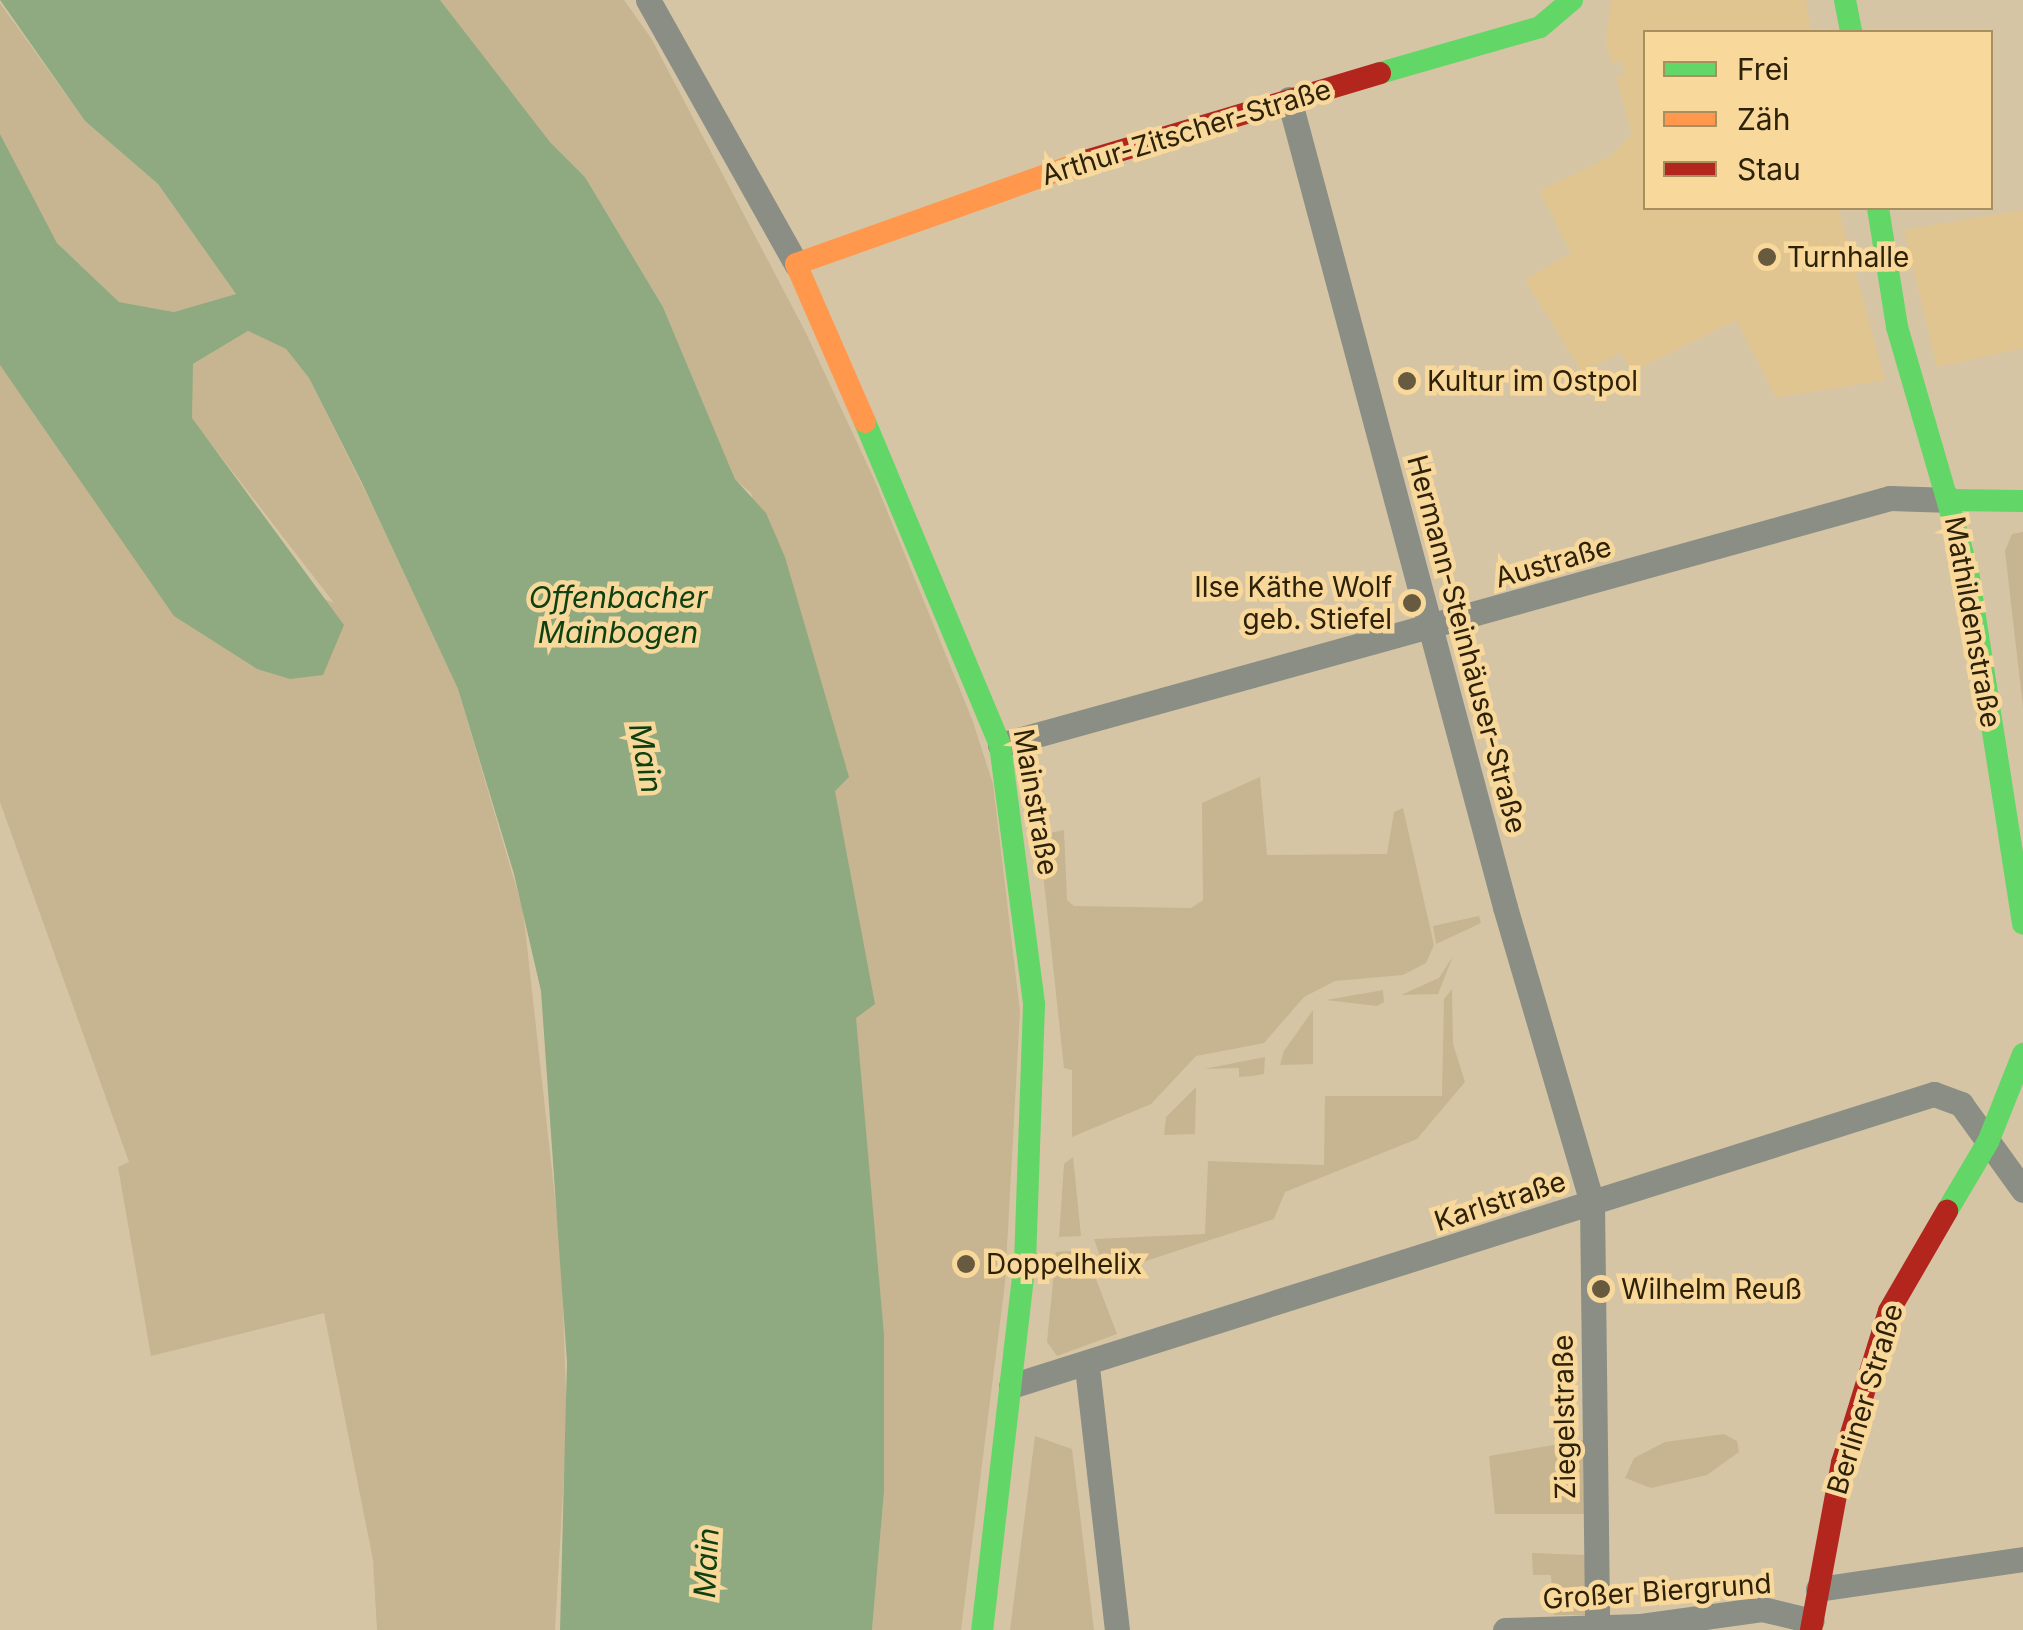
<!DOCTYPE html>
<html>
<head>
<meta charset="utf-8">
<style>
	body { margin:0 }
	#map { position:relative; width:2023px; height:1630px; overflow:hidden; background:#d6c5a4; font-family:Inter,sans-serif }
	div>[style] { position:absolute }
	.built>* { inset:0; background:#e0c590 }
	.green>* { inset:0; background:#c7b490 }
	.water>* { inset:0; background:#8faa80 }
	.street>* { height:25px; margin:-12.5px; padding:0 12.5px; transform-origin:12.5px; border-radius:12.5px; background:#8a8e85 }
	.fast>* { height:22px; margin:-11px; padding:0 11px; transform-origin:11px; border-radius:11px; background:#63d668 }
	.slow>* { height:22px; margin:-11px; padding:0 11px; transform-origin:11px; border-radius:11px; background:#ff974d }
	.jam>* { height:22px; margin:-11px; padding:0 11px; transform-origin:11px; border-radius:11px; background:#b3261e }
	.dots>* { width:28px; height:28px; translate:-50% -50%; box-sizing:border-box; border:5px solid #f9d99b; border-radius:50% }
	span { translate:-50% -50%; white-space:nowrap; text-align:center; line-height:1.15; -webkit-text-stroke:9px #f9d99b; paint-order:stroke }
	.street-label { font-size:28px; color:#2d2108 }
	.poi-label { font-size:28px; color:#2d2108 }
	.left { translate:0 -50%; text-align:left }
	.right { translate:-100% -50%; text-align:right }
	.water-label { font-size:30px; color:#0e4011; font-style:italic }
	.legend { position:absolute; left:1643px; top:30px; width:350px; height:180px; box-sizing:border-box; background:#f9d99b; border:2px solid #a78f60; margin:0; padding:12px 18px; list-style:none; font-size:30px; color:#2d2108 }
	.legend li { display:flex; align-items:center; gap:20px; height:50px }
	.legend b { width:50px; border:2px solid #a78f60 }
</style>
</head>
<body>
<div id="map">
	<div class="built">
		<div style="clip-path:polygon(1611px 0,1806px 0,1811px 32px,1646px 32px,1646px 208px,1838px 208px,1885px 380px,1776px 397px,1736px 320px,1632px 372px,1621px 352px,1582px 372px,1525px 280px,1571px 253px,1540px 191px,1609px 157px,1632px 134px,1616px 77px,1625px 74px,1621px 61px,1612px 63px,1606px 44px)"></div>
		<div style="clip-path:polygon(2023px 210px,2023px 348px,1937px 367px,1904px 230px)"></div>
	</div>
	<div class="green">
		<div style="clip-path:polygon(440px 0,624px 0,651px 38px,805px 331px,874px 479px,972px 719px,993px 784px,1020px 1011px,1005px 1283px,961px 1630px,872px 1630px,884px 1492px,884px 1334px,855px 1018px,874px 1004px,835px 791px,751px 493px,735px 479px,663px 307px,585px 177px,550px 142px)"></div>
		<div style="clip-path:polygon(0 3px,85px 121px,158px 184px,236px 294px,174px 312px,119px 302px,57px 243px,0 134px)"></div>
		<div style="clip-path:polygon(248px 331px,286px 349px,309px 378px,372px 505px,458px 689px,523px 910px,561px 1252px,567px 1422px,555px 1630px,377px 1630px,373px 1560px,324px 1313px,151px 1356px,118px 1167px,129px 1162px,0 802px,0 365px,104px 507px,334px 603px,192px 419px,192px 365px)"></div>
		<div style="clip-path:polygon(2023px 532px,2023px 707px,2005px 551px,2012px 534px)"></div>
		<div style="clip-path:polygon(1260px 777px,1267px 855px,1387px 854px,1394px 812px,1403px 808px,1434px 945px,1426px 963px,1403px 975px,1335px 981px,1304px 997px,1264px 1043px,1196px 1056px,1151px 1104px,1072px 1137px,1072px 1070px,1064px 1068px,1039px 835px,1064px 830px,1067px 900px,1074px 906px,1191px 908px,1203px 900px,1202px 803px)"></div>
		<div style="clip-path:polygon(1479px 916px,1481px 923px,1436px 944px,1433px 926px)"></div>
		<div style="clip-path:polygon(1453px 956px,1438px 994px,1401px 995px,1439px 978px)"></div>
		<div style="clip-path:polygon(1452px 989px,1453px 1044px,1465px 1082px,1417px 1139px,1285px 1192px,1274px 1219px,1106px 1274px,1094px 1239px,1205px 1234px,1208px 1161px,1324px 1165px,1325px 1096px,1442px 1096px,1444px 999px)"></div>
		<div style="clip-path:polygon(1383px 990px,1384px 1002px,1377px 1006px,1326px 1000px)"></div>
		<div style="clip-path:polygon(1313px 1010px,1313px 1064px,1280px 1065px,1284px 1051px)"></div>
		<div style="clip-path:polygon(1265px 1057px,1264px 1074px,1252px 1076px,1239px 1077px,1239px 1068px,1204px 1069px)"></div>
		<div style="clip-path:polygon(1196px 1087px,1195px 1134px,1164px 1135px,1166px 1117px)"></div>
		<div style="clip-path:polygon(1073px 1157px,1081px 1236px,1059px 1237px,1064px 1164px)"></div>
		<div style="clip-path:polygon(1085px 1250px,1117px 1334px,1057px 1356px,1047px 1342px,1056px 1252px)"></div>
		<div style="clip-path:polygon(1724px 1434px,1737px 1441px,1739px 1452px,1707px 1475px,1651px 1488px,1625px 1478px,1634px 1458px,1665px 1442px)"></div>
		<div style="clip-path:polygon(1035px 1436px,1072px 1449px,1094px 1630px,1010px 1630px)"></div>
		<div style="clip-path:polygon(1583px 1440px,1584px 1514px,1495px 1514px,1489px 1456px)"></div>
		<div style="clip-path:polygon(1532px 1553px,1585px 1555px,1585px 1615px,1554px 1615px,1551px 1575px,1533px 1575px)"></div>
	</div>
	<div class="water">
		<div style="clip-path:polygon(0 0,440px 0,550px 142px,585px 177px,663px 307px,735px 479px,766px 513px,785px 557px,849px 777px,835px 791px,875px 1004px,856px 1018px,884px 1334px,884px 1492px,872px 1630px,560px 1630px,567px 1362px,541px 991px,514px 874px,458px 689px,362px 483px,309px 378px,286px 349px,248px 331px,193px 364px,192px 418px,344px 625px,323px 675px,290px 679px,257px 669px,174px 616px,0 365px,0 134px,57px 243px,119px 302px,174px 312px,236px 294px,158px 184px,85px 121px)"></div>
	</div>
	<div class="street">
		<div style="left:648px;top:0;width:303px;rotate:60.7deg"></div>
		<div style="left:1289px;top:99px;width:836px;rotate:75.03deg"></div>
		<div style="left:1505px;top:907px;width:309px;rotate:73.6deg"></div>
		<div style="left:1592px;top:1203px;width:427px;rotate:89.3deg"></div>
		<div style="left:1000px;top:745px;width:924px;rotate:-15.51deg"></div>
		<div style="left:1890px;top:498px;width:61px;rotate:1.9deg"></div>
		<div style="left:1087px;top:1367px;width:265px;rotate:83.5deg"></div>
		<div style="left:1011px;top:1386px;width:968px;rotate:-17.56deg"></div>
		<div style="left:1934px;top:1094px;width:29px;rotate:20deg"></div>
		<div style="left:1961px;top:1104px;width:106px;rotate:54.2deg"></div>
		<div style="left:1818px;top:1589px;width:207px;rotate:-8.3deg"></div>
		<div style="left:1505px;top:1630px;width:136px;rotate:-1.7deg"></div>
		<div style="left:1641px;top:1626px;width:122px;rotate:-8deg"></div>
		<div style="left:1762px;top:1609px;width:51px;rotate:13.5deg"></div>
	</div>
	<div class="fast">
		<div style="left:1845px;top:0;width:33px;rotate:79deg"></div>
		<div style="left:1380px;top:73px;width:166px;rotate:-16deg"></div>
		<div style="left:1540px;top:27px;width:42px;rotate:-40.2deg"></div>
		<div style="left:1878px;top:208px;width:121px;rotate:80.9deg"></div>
		<div style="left:1897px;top:327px;width:255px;rotate:73.8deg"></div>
		<div style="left:1968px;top:572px;width:356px;rotate:81.1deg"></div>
		<div style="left:865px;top:422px;width:350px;rotate:67.3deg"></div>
		<div style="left:1000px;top:745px;width:262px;rotate:82.5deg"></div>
		<div style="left:1034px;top:1005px;width:255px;rotate:92deg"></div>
		<div style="left:1025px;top:1260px;width:372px;rotate:96.6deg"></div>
		<div style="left:1951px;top:500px;width:72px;rotate:0.8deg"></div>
		<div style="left:1947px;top:1211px;width:80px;rotate:-59.3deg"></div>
		<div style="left:1988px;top:1142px;width:95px;rotate:-68.3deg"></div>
	</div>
	<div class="slow">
		<div style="left:865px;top:422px;width:172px;rotate:-113.6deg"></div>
		<div style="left:796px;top:264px;width:304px;rotate:-19.6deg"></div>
	</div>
	<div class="jam">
		<div style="left:1082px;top:162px;width:311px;rotate:-16.6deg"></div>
		<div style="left:1811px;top:1630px;width:170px;rotate:-79.5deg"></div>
		<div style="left:1842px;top:1463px;width:159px;rotate:-72.8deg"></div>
		<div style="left:1889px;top:1311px;width:116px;rotate:-59.9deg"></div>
	</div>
	<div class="dots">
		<div style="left:1767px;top:257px;background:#685a3f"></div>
		<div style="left:1407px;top:381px;background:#685a3f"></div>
		<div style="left:1412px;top:603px;background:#685a3f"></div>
		<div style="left:966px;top:1264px;background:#685a3f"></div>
		<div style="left:1601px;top:1289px;background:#685a3f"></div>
	</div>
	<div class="street-label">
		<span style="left:1186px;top:132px;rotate:-17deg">Arthur-Zitscher-Straße</span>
		<span style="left:1553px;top:562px;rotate:-16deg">Austraße</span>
		<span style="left:1973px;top:622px;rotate:80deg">Mathildenstraße</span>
		<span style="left:1467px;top:644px;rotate:75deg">Hermann-Steinhäuser-Straße</span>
		<span style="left:1036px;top:802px;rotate:80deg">Mainstraße</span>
		<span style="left:1500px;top:1201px;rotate:-18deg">Karlstraße</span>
		<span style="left:1865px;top:1399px;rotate:-73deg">Berliner Straße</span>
		<span style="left:1564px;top:1417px;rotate:-91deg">Ziegelstraße</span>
		<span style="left:1657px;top:1591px;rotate:-4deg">Großer Biergrund</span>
	</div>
	<div class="poi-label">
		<span class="left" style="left:1787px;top:257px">Turnhalle</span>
		<span class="left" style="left:1427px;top:381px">Kultur im Ostpol</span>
		<span class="right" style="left:1392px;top:603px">Ilse Käthe Wolf<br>geb. Stiefel</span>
		<span class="left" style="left:986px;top:1264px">Doppelhelix</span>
		<span class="left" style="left:1621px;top:1289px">Wilhelm Reuß</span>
	</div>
	<div class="water-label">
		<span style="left:618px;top:614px">Offenbacher<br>Mainbogen</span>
		<span style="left:646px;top:758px;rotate:79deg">Main</span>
		<span style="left:706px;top:1563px;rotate:-87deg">Main</span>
	</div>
	<ul class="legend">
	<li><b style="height:12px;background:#63d668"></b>Frei</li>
	<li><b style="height:12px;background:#ff974d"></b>Zäh</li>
	<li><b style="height:12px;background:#b3261e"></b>Stau</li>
	</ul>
</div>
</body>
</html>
